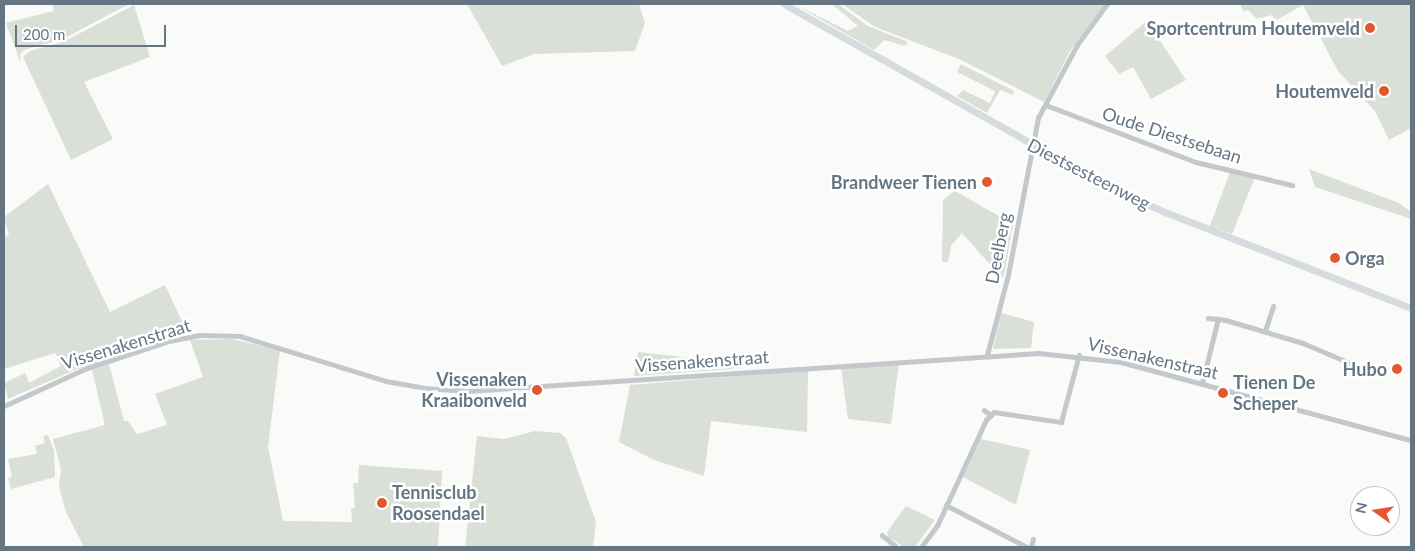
<!DOCTYPE html>
<html>
<head>
<meta charset="utf-8">
<style>
	body { margin:0 }
	#map { position:relative; width:1415px; height:551px; overflow:hidden; background:#fafaf8; font-family:Lato,sans-serif }
	div>[style] { position:absolute }
	.green>* { inset:0; background:#dadfd7 }
	.minor>* { height:4.5px; margin:-2.25px; padding:0 2.25px; transform-origin:2.25px; border-radius:2.25px; background:#c3c8cc }
	.primary>* { height:7px; margin:-3.5px; padding:0 3.5px; transform-origin:3.5px; border-radius:3.5px; background:#d6dbdf }
	.dots>* { width:14px; height:14px; translate:-50% -50%; box-sizing:border-box; border:2px solid #fff; border-radius:50% }
	span { translate:-50% -50%; white-space:nowrap; text-align:center; line-height:1.15; -webkit-text-stroke:5px #fff; paint-order:stroke }
	.poi-label { font-size:18px; color:#657683; font-weight:700 }
	.right { translate:-100% -50%; text-align:right }
	.left { translate:0 -50%; text-align:left }
	.street-label { font-size:18px; color:#657683 }
	.frame { position:absolute; inset:0; border:5px solid #657683; pointer-events:none }
	.north { position:absolute; left:1350px; top:486px; width:50px; height:50px; box-sizing:border-box; background:#fff; border:1px solid #c1c8cd; border-radius:50%; rotate:283deg; font-size:14px; font-weight:700; line-height:20px; text-align:center; color:#657683 }
	.north::after { content:''; display:block; margin:auto; width:18px; height:22px; background:#e4572e; clip-path:polygon(50% 0,100% 100%,50% 72%,0 100%) }
	.scale { position:absolute; left:15px; top:25px; width:151px; height:22px; box-sizing:border-box; border:2px solid #657683; border-top:0; padding-left:6px; font-size:15px; line-height:18px; white-space:nowrap; color:#657683; -webkit-text-stroke:4px #fff; paint-order:stroke }
</style>
</head>
<body>
<div id="map">
	<div class="green">
		<div style="clip-path:polygon(52px 4px,129px 4px,63px 39px,24px 50px,20px 55px,21px 64px,6px 23px,54px 11px)"></div>
		<div style="clip-path:polygon(467px 4px,639px 4px,645px 23px,635px 51px,534px 54px,502px 66px)"></div>
		<div style="clip-path:polygon(794px 4px,848px 31px,858px 26px,832px 4px,838px 4px,868px 26px,908px 42px,905px 46px,884px 40px,874px 50px)"></div>
		<div style="clip-path:polygon(842px 4px,1105px 4px,1070px 51px,1044px 102px,959px 59px,875px 27px)"></div>
		<div style="clip-path:polygon(1240px 4px,1411px 4px,1411px 128px,1389px 140px,1375px 111px,1338px 71px,1303px 5px,1275px 21px,1272px 15px,1257px 19px,1248px 10px,1243px 11px)"></div>
		<div style="clip-path:polygon(134px 5px,150px 57px,84px 82px,113px 139px,71px 160px,23px 57px,30px 51px,65px 41px)"></div>
		<div style="clip-path:polygon(1147px 21px,1186px 80px,1151px 99px,1133px 67px,1119px 74px,1105px 56px)"></div>
		<div style="clip-path:polygon(961px 64px,1014px 91px,1013px 95px,1000px 90px,987px 113px,957px 96px,963px 90px,990px 103px,995px 91px,957px 72px)"></div>
		<div style="clip-path:polygon(1309px 169px,1399px 203px,1411px 212px,1411px 219px,1315px 187px)"></div>
		<div style="clip-path:polygon(1230px 172px,1255px 177px,1232px 234px,1210px 226px)"></div>
		<div style="clip-path:polygon(48px 184px,110px 312px,165px 285px,188px 334px,75px 370px,8px 399px,4px 383px,25px 373px,29px 383px,61px 366px,55px 353px,4px 369px,4px 238px,9px 235px,4px 217px)"></div>
		<div style="clip-path:polygon(955px 191px,1013px 224px,1004px 276px,1001px 277px,962px 233px,951px 246px,948px 262px,942px 262px,943px 200px)"></div>
		<div style="clip-path:polygon(1001px 313px,1034px 322px,1031px 348px,993px 349px)"></div>
		<div style="clip-path:polygon(231px 339px,280px 350px,268px 447px,283px 521px,352px 522px,351px 509px,355px 508px,353px 483px,358px 483px,359px 465px,442px 471px,438px 547px,84px 547px,66px 512px,59px 487px,61px 469px,53px 439px,105px 425px,92px 370px,109px 364px,124px 421px,128px 421px,137px 434px,167px 425px,155px 394px,203px 377px,190px 340px)"></div>
		<div style="clip-path:polygon(638px 352px,733px 363px,732px 369px,634px 376px)"></div>
		<div style="clip-path:polygon(899px 363px,891px 424px,848px 419px,841px 367px)"></div>
		<div style="clip-path:polygon(808px 370px,807px 432px,711px 421px,704px 476px,654px 460px,619px 442px,630px 385px)"></div>
		<div style="clip-path:polygon(535px 431px,560px 433px,566px 438px,596px 522px,593px 547px,465px 547px,477px 436px,504px 439px)"></div>
		<div style="clip-path:polygon(48px 435px,54px 451px,55px 477px,11px 489px,8px 478px,12px 477px,8px 459px,37px 454px,35px 446px,45px 443px,43px 436px)"></div>
		<div style="clip-path:polygon(981px 439px,1030px 450px,1016px 505px,963px 477px)"></div>
		<div style="clip-path:polygon(906px 506px,935px 520px,915px 547px,904px 547px,888px 537px,887px 532px)"></div>
	</div>
	<div class="minor">
		<div style="left:1046px;top:105px;width:160px;rotate:20.8deg"></div>
		<div style="left:1196px;top:162px;width:99px;rotate:13.5deg"></div>
		<div style="left:1208px;top:318px;width:18px;rotate:6deg"></div>
		<div style="left:1226px;top:320px;width:80px;rotate:16.6deg"></div>
		<div style="left:1303px;top:343px;width:59px;rotate:23.1deg"></div>
		<div style="left:1265px;top:331px;width:26px;rotate:-72deg"></div>
		<div style="left:987px;top:355px;width:83px;rotate:-75.3deg"></div>
		<div style="left:1008px;top:275px;width:160px;rotate:-79.2deg"></div>
		<div style="left:1038px;top:118px;width:83px;rotate:-61.9deg"></div>
		<div style="left:1077px;top:45px;width:51px;rotate:-53.8deg"></div>
		<div style="left:1202px;top:383px;width:66px;rotate:-76deg"></div>
		<div style="left:4px;top:406px;width:89px;rotate:-24.6deg"></div>
		<div style="left:85px;top:369px;width:89px;rotate:-18.4deg"></div>
		<div style="left:169px;top:341px;width:31px;rotate:-11deg"></div>
		<div style="left:199px;top:335px;width:41px;rotate:1.4deg"></div>
		<div style="left:240px;top:336px;width:153px;rotate:17.1deg"></div>
		<div style="left:386px;top:381px;width:39px;rotate:10deg"></div>
		<div style="left:424px;top:388px;width:44px;rotate:3.9deg"></div>
		<div style="left:468px;top:391px;width:572px;rotate:-3.81deg"></div>
		<div style="left:1039px;top:353px;width:82px;rotate:6.3deg"></div>
		<div style="left:1121px;top:362px;width:300px;rotate:15.1deg"></div>
		<div style="left:984px;top:410px;width:9px;rotate:36deg"></div>
		<div style="left:946px;top:505px;width:91px;rotate:27.4deg"></div>
		<div style="left:882px;top:535px;width:19px;rotate:39deg"></div>
		<div style="left:921px;top:547px;width:26px;rotate:-53deg"></div>
		<div style="left:937px;top:526px;width:117px;rotate:-65.2deg"></div>
		<div style="left:986px;top:420px;width:11px;rotate:-45deg"></div>
		<div style="left:994px;top:412px;width:68px;rotate:8.5deg"></div>
		<div style="left:1061px;top:422px;width:69px;rotate:-75deg"></div>
		<div style="left:1031px;top:547px;width:8px;rotate:-76deg"></div>
	</div>
	<div class="primary">
		<div style="left:784px;top:4px;width:375px;rotate:29.4deg"></div>
		<div style="left:1111px;top:188px;width:59px;rotate:24deg"></div>
		<div style="left:1165px;top:212px;width:264px;rotate:21.3deg"></div>
	</div>
	<div class="dots">
		<div style="left:1370px;top:28px;background:#e4572e"></div>
		<div style="left:1384px;top:91px;background:#e4572e"></div>
		<div style="left:987px;top:182px;background:#e4572e"></div>
		<div style="left:1335px;top:258px;background:#e4572e"></div>
		<div style="left:1397px;top:369px;background:#e4572e"></div>
		<div style="left:537px;top:390px;background:#e4572e"></div>
		<div style="left:1223px;top:393px;background:#e4572e"></div>
		<div style="left:382px;top:503px;background:#e4572e"></div>
	</div>
	<div class="poi-label">
		<span class="right" style="left:1360px;top:28px">Sportcentrum Houtemveld</span>
		<span class="right" style="left:1374px;top:91px">Houtemveld</span>
		<span class="right" style="left:977px;top:182px">Brandweer Tienen</span>
		<span class="left" style="left:1345px;top:258px">Orga</span>
		<span class="right" style="left:1387px;top:369px">Hubo</span>
		<span class="right" style="left:527px;top:390px">Vissenaken<br>Kraaibonveld</span>
		<span class="left" style="left:1233px;top:393px">Tienen De<br>Scheper</span>
		<span class="left" style="left:392px;top:503px">Tennisclub<br>Roosendael</span>
	</div>
	<div class="street-label">
		<span style="left:1172px;top:135px;rotate:18deg">Oude Diestsebaan</span>
		<span style="left:1089px;top:174px;rotate:27deg">Diestsesteenweg</span>
		<span style="left:998px;top:248px;rotate:-79deg">Deelberg</span>
		<span style="left:126px;top:344px;rotate:-17deg">Vissenakenstraat</span>
		<span style="left:1153px;top:358px;rotate:13deg">Vissenakenstraat</span>
		<span style="left:702px;top:361px;rotate:-4deg">Vissenakenstraat</span>
	</div>
	<div class="frame"></div>
	<div class="north">N</div>
	<div class="scale">200 m</div>
</div>
</body>
</html>
